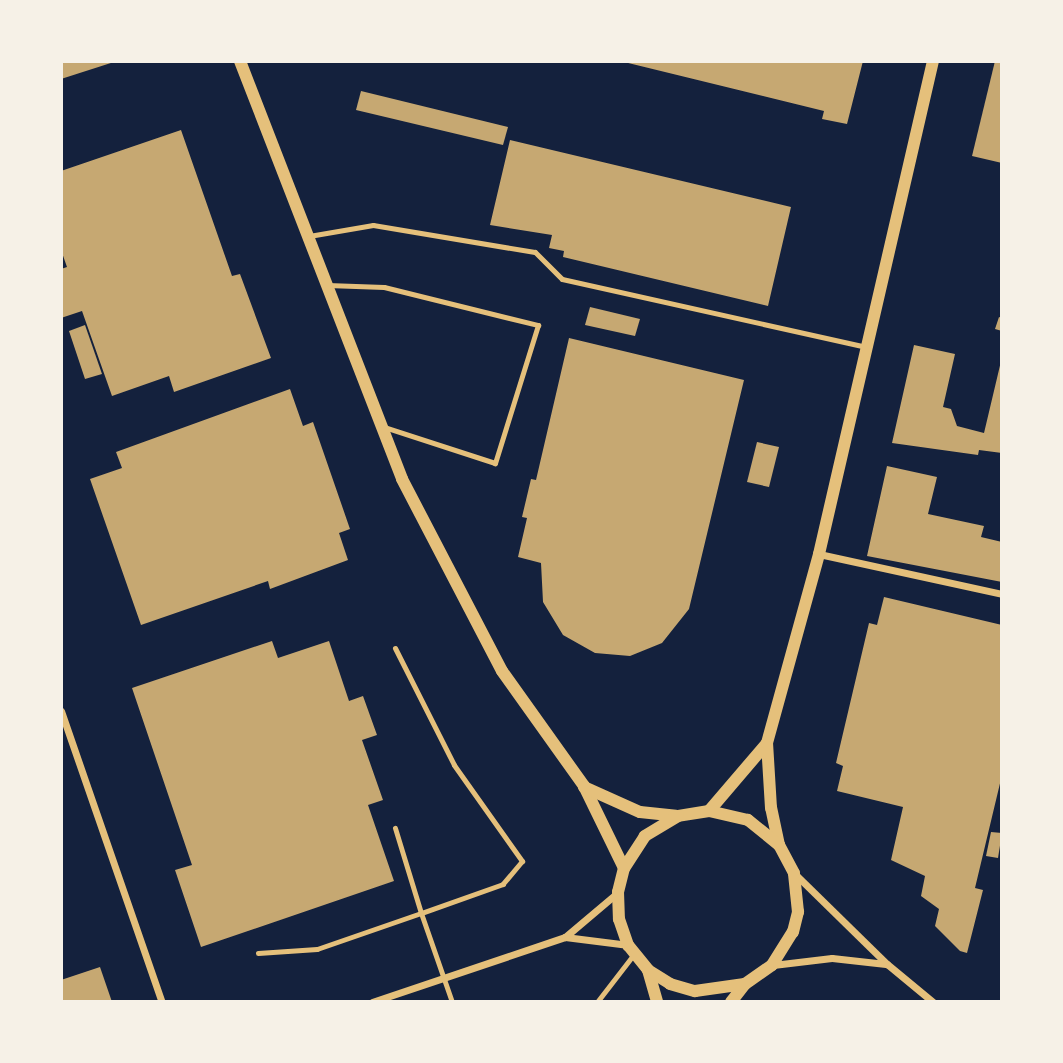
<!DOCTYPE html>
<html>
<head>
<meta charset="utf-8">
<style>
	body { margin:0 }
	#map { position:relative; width:1063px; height:1063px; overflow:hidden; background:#14213d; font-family:"Asap Condensed",sans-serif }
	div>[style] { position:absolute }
	.building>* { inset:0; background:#c6a872 }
	.service>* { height:5px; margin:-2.5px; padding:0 2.5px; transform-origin:2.5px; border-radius:2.5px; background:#e5c07b }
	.minor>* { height:7px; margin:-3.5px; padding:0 3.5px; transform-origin:3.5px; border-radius:3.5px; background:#e5c07b }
	.tertiary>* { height:12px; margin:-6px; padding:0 6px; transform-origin:6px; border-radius:6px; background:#e5c07b }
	span { translate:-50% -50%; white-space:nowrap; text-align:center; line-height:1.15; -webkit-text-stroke:5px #f6f1e7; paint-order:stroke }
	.frame { position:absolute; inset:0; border:63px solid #f6f1e7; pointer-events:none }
</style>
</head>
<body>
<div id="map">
	<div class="building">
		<div style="clip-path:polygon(61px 61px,114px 61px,114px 62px,61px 79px)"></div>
		<div style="clip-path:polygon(620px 61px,863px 61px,847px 124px,822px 119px,824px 111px)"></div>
		<div style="clip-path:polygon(995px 61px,1002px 61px,1002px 163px,972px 156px)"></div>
		<div style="clip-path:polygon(361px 91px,508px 127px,503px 145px,356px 110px)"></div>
		<div style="clip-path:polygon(181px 130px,232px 276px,240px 274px,271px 358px,174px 392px,169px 376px,112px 396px,82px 311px,61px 318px,61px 269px,67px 267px,61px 250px,61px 171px)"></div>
		<div style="clip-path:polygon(510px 140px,791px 207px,768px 306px,563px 257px,564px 251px,549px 248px,552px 235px,490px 225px)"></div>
		<div style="clip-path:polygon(590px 307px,640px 319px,635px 336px,585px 325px)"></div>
		<div style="clip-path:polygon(999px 317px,1002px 318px,1002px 331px,995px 329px)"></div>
		<div style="clip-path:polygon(85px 325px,102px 374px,85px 379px,69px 331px)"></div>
		<div style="clip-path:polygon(569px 338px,744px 380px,689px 609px,662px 643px,630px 656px,595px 653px,563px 635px,543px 602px,541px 563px,518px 557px,527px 518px,522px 517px,531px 479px,536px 480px)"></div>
		<div style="clip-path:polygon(914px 345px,955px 354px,943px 407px,951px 409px,957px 426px,984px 433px,1002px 357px,1002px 453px,979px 450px,978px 455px,892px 443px)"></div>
		<div style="clip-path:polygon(290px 389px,303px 426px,313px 422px,350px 529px,339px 533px,348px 560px,270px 589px,268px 581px,141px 625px,90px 479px,122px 468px,116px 452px)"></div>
		<div style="clip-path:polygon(757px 442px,779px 447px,769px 487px,747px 482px)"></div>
		<div style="clip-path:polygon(887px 466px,937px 477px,928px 514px,984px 526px,981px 537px,1002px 542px,1002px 582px,867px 556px)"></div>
		<div style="clip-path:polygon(884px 597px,1002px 625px,1002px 775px,975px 888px,983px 890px,967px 953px,960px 951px,935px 926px,939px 909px,921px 896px,925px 876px,891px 860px,903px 807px,837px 791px,843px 766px,836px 763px,869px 623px,877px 625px)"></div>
		<div style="clip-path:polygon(272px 641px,278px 658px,329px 641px,349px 701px,363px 696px,377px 735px,362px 740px,383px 800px,368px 805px,394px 881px,201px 947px,175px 870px,192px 865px,132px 688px)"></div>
		<div style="clip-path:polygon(991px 832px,1002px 833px,998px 858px,986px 856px)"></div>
		<div style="clip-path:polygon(100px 967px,112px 1002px,61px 1002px,61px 980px)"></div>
	</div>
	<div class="service">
		<div style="left:309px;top:236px;width:65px;rotate:-9.8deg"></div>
		<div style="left:373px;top:225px;width:164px;rotate:9.5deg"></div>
		<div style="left:535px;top:252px;width:38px;rotate:45deg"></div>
		<div style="left:562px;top:279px;width:312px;rotate:12.6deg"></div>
		<div style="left:327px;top:285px;width:57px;rotate:2deg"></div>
		<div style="left:384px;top:287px;width:159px;rotate:13.9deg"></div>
		<div style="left:538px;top:325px;width:145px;rotate:107.3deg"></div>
		<div style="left:495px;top:463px;width:117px;rotate:-162deg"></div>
		<div style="left:395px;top:648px;width:131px;rotate:63.2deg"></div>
		<div style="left:454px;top:765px;width:118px;rotate:54.7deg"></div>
		<div style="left:522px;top:861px;width:30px;rotate:130deg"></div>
		<div style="left:503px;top:884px;width:87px;rotate:160.5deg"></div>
		<div style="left:421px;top:913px;width:94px;rotate:70.8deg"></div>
		<div style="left:258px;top:953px;width:59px;rotate:-3.9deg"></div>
		<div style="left:317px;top:949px;width:110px;rotate:-19.1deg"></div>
		<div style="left:421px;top:913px;width:89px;rotate:-107deg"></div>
		<div style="left:597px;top:1002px;width:61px;rotate:-52.4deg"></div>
	</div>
	<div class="minor">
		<div style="left:819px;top:554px;width:187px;rotate:12.3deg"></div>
		<div style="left:61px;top:711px;width:308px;rotate:70.9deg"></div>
		<div style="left:795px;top:874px;width:129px;rotate:44.4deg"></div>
		<div style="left:887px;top:964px;width:60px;rotate:39.6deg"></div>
		<div style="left:565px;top:937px;width:64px;rotate:7.2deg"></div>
		<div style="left:773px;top:965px;width:59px;rotate:-6.8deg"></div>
		<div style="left:832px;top:958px;width:54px;rotate:6.3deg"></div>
		<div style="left:372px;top:1002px;width:204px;rotate:-18.6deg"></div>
		<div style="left:565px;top:937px;width:68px;rotate:-40.2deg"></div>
	</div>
	<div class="tertiary">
		<div style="left:240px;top:61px;width:448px;rotate:68.8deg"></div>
		<div style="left:402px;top:479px;width:216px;rotate:62.5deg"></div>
		<div style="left:502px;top:671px;width:141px;rotate:54.5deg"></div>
		<div style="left:584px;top:786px;width:91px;rotate:64deg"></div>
		<div style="left:584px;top:787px;width:61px;rotate:24.1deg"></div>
		<div style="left:640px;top:812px;width:36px;rotate:6deg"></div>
		<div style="left:709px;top:811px;width:89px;rotate:-49.5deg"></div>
		<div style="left:779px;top:845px;width:38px;rotate:-102deg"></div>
		<div style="left:771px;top:808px;width:65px;rotate:-93.5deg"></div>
		<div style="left:767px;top:743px;width:196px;rotate:-74.6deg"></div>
		<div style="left:819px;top:554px;width:506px;rotate:-76.98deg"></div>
		<div style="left:648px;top:970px;width:33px;rotate:74deg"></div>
		<div style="left:731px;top:1002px;width:23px;rotate:-52deg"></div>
		<div style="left:745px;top:984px;width:33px;rotate:-35deg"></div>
		<div style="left:772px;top:965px;width:39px;rotate:-58deg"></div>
		<div style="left:793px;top:932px;width:21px;rotate:-76deg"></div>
		<div style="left:798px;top:912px;width:39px;rotate:-96deg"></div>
		<div style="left:794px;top:873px;width:32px;rotate:-118deg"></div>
		<div style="left:779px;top:845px;width:40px;rotate:-141deg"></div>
		<div style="left:748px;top:820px;width:40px;rotate:-167deg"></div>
		<div style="left:709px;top:811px;width:31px;rotate:171deg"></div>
		<div style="left:678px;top:816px;width:39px;rotate:149deg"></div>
		<div style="left:645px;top:836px;width:38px;rotate:123deg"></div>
		<div style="left:624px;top:868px;width:25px;rotate:104deg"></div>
		<div style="left:618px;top:892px;width:27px;rotate:88deg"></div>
		<div style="left:619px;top:919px;width:28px;rotate:71deg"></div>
		<div style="left:628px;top:945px;width:32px;rotate:51deg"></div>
		<div style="left:648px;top:970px;width:26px;rotate:32deg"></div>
		<div style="left:670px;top:984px;width:26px;rotate:16deg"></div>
		<div style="left:695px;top:991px;width:50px;rotate:-8deg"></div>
	</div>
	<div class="frame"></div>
</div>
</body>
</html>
